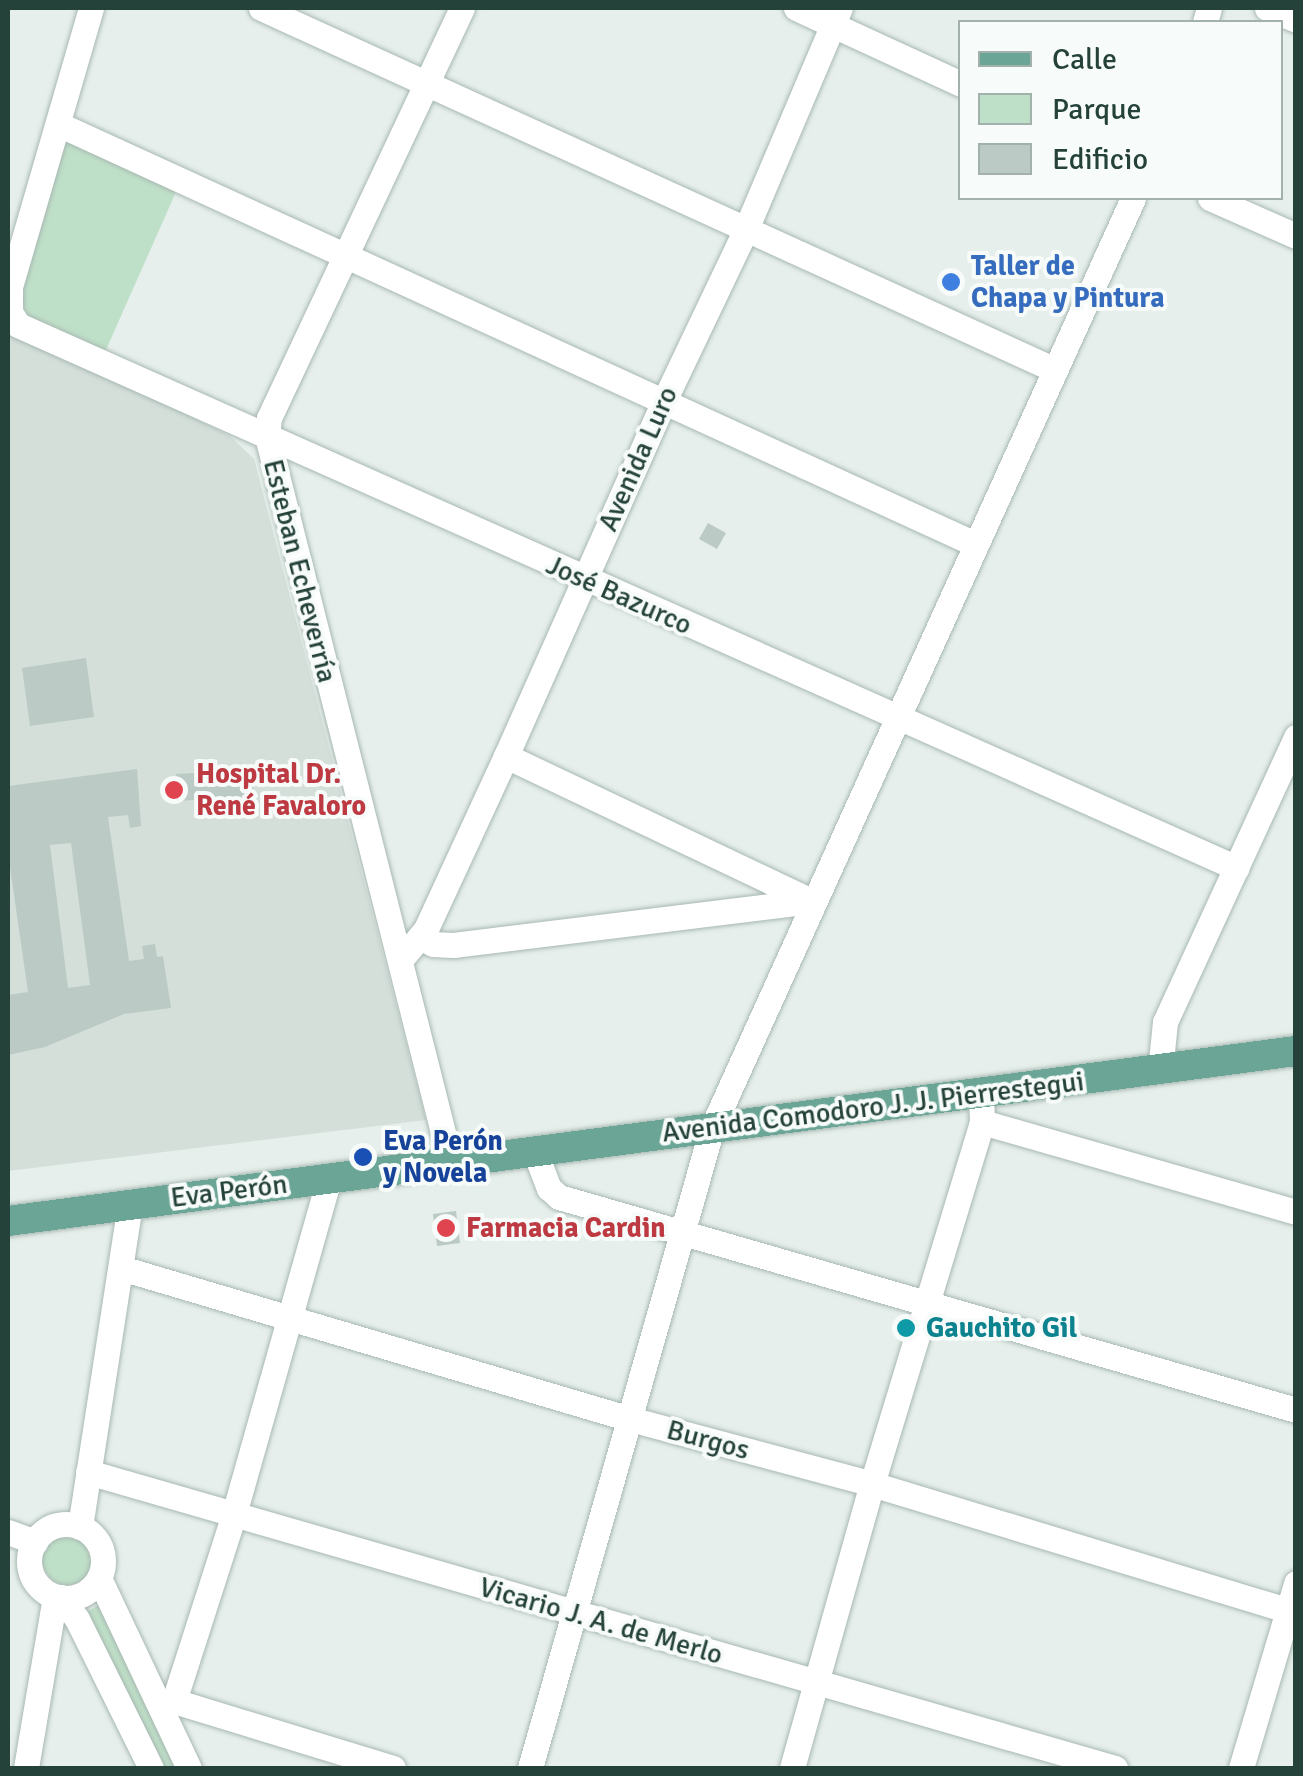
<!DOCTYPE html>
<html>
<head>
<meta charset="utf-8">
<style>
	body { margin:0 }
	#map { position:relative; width:1303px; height:1776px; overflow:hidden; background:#e6efeb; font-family:Signika,sans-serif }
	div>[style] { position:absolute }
	.built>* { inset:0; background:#d4dfda }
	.green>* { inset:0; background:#bfe0c8 }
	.round { border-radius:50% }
	.building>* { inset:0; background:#bbcac4 }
	.roads { filter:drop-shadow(0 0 2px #a8b8b2) drop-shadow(0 0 2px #a8b8b2) }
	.minor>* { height:25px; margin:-12.5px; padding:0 12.5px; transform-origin:12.5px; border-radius:12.5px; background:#fff }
	.minor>.ring { margin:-12.5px; padding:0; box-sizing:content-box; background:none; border:25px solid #fff; border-radius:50% }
	.major>* { height:30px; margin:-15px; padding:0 15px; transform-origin:15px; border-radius:15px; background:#6aa596 }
	.dots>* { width:28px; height:28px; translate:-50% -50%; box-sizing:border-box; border:5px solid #f7fbf9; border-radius:50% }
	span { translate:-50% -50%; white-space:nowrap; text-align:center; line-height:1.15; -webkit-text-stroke:8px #f7fbf9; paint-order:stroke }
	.shop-label { font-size:28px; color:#366cbe; font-weight:700 }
	.left { translate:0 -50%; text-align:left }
	.street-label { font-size:28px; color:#24423a }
	.health-label { font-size:28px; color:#be3a42; font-weight:700 }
	.transit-label { font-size:28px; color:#164399; font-weight:700 }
	.culture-label { font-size:28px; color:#0d838f; font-weight:700 }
	.frame { position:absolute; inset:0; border:10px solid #24423a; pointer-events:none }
	.legend { position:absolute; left:958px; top:20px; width:325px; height:180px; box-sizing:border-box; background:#f7fbf9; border:2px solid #a3b1ad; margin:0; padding:12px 18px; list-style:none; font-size:30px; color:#24423a }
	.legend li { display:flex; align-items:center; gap:20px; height:50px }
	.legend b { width:50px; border:2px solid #a3b1ad }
</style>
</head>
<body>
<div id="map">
	<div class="built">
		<div style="clip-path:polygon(8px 327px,230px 436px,254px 459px,426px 1120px,8px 1171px)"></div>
	</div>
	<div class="green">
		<div style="clip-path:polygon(63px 140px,176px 192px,105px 352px,28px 319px,18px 290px)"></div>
		<div class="round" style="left:42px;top:1530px;width:56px;height:56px"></div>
		<div style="clip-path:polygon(99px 1605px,178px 1768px,160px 1768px,85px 1613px)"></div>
	</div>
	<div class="building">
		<div style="clip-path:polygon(708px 523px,726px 533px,717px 549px,699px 539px)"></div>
		<div style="clip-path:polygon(86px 658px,94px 717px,30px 726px,22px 668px)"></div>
		<div style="clip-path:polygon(evenodd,137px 769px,141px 826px,130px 828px,128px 815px,108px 817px,129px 961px,144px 959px,142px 946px,155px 944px,157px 957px,163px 956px,171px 1008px,124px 1014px,45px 1047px,8px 1055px,8px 995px,28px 992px,8px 853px,8px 786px,137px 769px,71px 843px,90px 985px,68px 988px,50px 845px,71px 843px)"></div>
		<div style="clip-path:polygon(252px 770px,254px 796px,178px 801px,176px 774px)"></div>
		<div style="clip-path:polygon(456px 1211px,460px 1243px,437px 1246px,433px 1214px)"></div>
	</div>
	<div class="roads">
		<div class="minor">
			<div style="left:91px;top:8px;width:290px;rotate:106.2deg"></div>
			<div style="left:10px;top:286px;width:26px;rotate:90deg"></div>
			<div style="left:10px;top:312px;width:15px;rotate:58deg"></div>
			<div style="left:18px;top:325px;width:1334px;rotate:24.01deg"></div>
			<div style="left:261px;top:8px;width:870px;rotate:24.5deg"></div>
			<div style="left:796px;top:8px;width:182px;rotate:24.7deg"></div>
			<div style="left:1267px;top:8px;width:31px;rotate:22deg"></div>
			<div style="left:1205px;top:22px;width:15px;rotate:-74deg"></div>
			<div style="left:58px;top:124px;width:1009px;rotate:24.61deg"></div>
			<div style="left:1210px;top:198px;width:94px;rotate:23.8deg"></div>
			<div style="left:506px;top:756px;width:338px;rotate:25.4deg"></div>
			<div style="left:420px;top:937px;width:15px;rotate:28deg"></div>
			<div style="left:433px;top:944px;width:20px;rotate:3deg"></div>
			<div style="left:453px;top:945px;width:361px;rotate:-7deg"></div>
			<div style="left:401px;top:959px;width:39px;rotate:-50deg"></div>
			<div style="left:426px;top:929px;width:191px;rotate:-65.2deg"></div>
			<div style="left:506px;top:756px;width:386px;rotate:-66deg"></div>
			<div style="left:663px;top:403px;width:193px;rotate:-64.5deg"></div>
			<div style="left:746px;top:229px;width:240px;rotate:-67deg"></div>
			<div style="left:1160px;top:1071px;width:49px;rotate:-84.2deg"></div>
			<div style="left:1165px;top:1022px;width:314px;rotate:-65.3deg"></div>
			<div style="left:982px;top:1122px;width:327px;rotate:16deg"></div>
			<div style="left:535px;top:1152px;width:39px;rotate:69deg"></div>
			<div style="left:549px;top:1188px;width:13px;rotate:42deg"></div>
			<div style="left:559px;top:1197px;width:767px;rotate:16.12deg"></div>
			<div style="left:451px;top:1164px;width:751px;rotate:-104.18deg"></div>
			<div style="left:267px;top:436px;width:18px;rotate:-84deg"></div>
			<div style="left:269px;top:418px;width:453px;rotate:-64.8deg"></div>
			<div style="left:121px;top:1268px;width:531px;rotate:16.52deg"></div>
			<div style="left:630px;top:1419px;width:251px;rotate:15deg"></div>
			<div style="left:872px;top:1484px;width:443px;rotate:16.9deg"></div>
			<div style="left:88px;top:1472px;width:1069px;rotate:16.08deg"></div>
			<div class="ring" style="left:29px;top:1524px;width:49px;height:49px"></div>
			<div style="left:80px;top:1527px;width:327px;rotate:-81.2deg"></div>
			<div style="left:8px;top:1532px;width:29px;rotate:20deg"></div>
			<div style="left:99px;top:1578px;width:210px;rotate:64.7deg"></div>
			<div style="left:61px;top:1597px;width:27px;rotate:54deg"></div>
			<div style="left:77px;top:1619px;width:166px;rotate:63.6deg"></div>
			<div style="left:174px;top:1701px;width:196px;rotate:-72.2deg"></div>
			<div style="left:234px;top:1514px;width:348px;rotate:-74.2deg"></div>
			<div style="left:174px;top:1701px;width:229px;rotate:17deg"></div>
			<div style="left:26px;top:1768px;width:174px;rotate:-80.4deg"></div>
			<div style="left:530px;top:1768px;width:665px;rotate:-74.13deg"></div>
			<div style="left:712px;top:1128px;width:1021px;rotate:-65.64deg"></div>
			<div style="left:792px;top:1768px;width:295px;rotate:-74.3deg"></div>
			<div style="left:872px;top:1484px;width:378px;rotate:-73.1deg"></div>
			<div style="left:982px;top:1122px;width:30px;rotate:-92deg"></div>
			<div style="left:1241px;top:1768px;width:193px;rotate:-73.4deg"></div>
		</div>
		<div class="major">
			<div style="left:8px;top:1221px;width:1299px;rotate:-7.52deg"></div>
		</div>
	</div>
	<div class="dots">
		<div style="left:951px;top:282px;background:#3f7fe0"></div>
		<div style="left:174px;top:790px;background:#e0444e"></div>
		<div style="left:363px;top:1157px;background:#1a4fb4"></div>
		<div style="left:446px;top:1228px;background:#e0444e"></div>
		<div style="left:906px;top:1328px;background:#0f9aa8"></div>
	</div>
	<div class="shop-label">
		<span class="left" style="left:971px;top:282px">Taller de<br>Chapa y Pintura</span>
	</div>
	<div class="street-label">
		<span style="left:638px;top:459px;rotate:-66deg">Avenida Luro</span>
		<span style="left:300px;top:571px;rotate:76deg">Esteban Echeverría</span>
		<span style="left:619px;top:595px;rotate:24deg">José Bazurco</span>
		<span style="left:873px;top:1107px;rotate:-7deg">Avenida Comodoro J. J. Pierrestegui</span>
		<span style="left:229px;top:1191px;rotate:-7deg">Eva Perón</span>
		<span style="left:708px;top:1440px;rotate:15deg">Burgos</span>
		<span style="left:601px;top:1621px;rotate:16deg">Vicario J. A. de Merlo</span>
	</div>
	<div class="health-label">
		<span class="left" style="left:196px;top:790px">Hospital Dr.<br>René Favaloro</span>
		<span class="left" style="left:466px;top:1228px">Farmacia Cardin</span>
	</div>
	<div class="transit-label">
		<span class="left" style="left:383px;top:1157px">Eva Perón<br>y Novela</span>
	</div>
	<div class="culture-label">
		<span class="left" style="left:926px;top:1328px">Gauchito Gil</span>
	</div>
	<div class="frame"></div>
	<ul class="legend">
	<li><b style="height:12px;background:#6aa596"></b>Calle</li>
	<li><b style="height:28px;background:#bfe0c8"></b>Parque</li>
	<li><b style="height:28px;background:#bbcac4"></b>Edificio</li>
	</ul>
</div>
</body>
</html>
